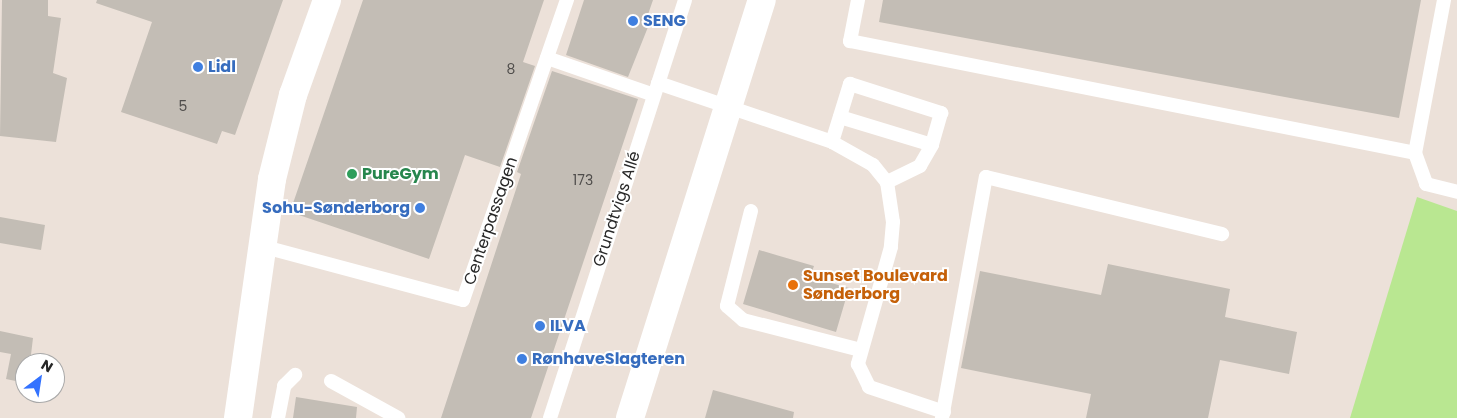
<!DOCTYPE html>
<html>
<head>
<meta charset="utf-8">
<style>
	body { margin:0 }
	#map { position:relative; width:1457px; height:418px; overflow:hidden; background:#ece1d9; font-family:Poppins,sans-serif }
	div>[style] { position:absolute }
	.green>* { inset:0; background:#b9e791 }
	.building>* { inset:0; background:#c3bdb5 }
	.lane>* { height:14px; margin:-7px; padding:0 7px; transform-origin:7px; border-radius:7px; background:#fff }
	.street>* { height:28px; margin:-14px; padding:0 14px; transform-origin:14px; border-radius:14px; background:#fff }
	.secondary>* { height:28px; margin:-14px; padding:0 14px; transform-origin:14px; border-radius:14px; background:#fff }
	.dots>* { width:14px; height:14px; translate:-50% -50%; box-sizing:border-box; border:2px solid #fff; border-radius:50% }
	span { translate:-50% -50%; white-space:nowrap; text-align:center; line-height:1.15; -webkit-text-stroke:4px #fff; paint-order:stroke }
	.number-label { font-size:14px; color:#4f4d4b }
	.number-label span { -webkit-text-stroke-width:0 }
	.shop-label { font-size:16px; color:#366cbe; font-weight:700 }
	.left { translate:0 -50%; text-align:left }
	.right { translate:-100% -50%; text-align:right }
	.leisure-label { font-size:16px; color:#27864d; font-weight:700 }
	.street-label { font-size:16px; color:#282828 }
	.food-label { font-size:16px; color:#c56008; font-weight:700 }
	.north { position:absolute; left:15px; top:353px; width:50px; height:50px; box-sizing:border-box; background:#fff; border:1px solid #a9a9a9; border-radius:50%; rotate:31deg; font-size:14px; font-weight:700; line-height:20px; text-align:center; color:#282828 }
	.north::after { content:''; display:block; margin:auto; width:18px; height:22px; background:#3372ff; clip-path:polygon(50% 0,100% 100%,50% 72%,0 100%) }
</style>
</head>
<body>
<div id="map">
	<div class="green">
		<div style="clip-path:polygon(1417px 197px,1457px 211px,1457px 418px,1350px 418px)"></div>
	</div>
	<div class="building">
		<div style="clip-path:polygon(2px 0,48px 0,48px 16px,61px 18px,53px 73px,67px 78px,56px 142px,0 136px)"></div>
		<div style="clip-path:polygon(97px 0,283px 0,235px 135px,222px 131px,217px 144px,121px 112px,152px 22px,96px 3px)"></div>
		<div style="clip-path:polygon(363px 0,544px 0,523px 62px,535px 66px,500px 167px,465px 155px,429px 259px,290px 212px)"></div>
		<div style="clip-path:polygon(584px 0,653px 0,644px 26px,648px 27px,628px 77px,566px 55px)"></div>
		<div style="clip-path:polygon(883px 0,1421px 0,1399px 118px,879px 22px)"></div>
		<div style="clip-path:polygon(552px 71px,638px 99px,531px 418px,441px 418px,521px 174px,517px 172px)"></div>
		<div style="clip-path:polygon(0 217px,45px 225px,41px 250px,0 243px)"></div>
		<div style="clip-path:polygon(759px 250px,814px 266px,810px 277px,849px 288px,836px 332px,743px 304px)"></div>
		<div style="clip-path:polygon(1108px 264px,1230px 289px,1225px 317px,1297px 332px,1289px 374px,1220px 360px,1208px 418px,1086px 418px,1091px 394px,961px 368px,980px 271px,1101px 295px)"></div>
		<div style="clip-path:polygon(0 331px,33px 338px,30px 363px,25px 363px,25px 383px,6px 379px,11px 354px,0 352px)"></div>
		<div style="clip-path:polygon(713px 390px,794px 412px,793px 418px,705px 418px)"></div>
		<div style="clip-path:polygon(296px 397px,357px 407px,356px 418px,293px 418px)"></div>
	</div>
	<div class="lane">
		<div style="left:858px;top:0;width:42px;rotate:101deg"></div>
		<div style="left:850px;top:41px;width:576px;rotate:11.21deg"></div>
		<div style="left:1444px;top:0;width:156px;rotate:100.7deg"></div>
		<div style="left:1415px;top:153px;width:33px;rotate:70deg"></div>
		<div style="left:1426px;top:184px;width:32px;rotate:14deg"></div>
		<div style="left:547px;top:58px;width:113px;rotate:19.1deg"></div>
		<div style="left:658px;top:83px;width:184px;rotate:18.7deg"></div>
		<div style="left:832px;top:142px;width:47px;rotate:29.3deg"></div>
		<div style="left:873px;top:165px;width:22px;rotate:51deg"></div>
		<div style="left:887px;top:182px;width:40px;rotate:81.5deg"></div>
		<div style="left:893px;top:222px;width:25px;rotate:95deg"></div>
		<div style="left:891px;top:247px;width:122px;rotate:105.8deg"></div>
		<div style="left:858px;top:364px;width:25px;rotate:64deg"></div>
		<div style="left:869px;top:387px;width:79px;rotate:18.4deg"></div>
		<div style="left:840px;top:117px;width:96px;rotate:16.9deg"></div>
		<div style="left:832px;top:142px;width:61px;rotate:-72.8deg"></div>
		<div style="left:850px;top:84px;width:96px;rotate:17.7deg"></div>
		<div style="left:941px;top:113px;width:33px;rotate:106deg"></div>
		<div style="left:932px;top:145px;width:24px;rotate:120deg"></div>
		<div style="left:920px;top:166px;width:37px;rotate:154deg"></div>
		<div style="left:751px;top:211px;width:98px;rotate:104.2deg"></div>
		<div style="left:727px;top:306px;width:21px;rotate:41deg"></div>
		<div style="left:743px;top:320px;width:122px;rotate:14.3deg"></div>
		<div style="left:261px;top:246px;width:209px;rotate:15deg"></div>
		<div style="left:463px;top:300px;width:318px;rotate:-70.9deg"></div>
		<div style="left:331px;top:381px;width:77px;rotate:28.9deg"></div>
		<div style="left:278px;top:418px;width:33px;rotate:-79deg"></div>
		<div style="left:284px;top:386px;width:16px;rotate:-45deg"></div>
		<div style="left:550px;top:418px;width:439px;rotate:-72.1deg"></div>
		<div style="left:942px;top:418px;width:245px;rotate:-79.7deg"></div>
		<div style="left:986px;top:177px;width:243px;rotate:13.6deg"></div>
	</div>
	<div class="street">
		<div style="left:238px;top:418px;width:241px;rotate:-81.9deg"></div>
		<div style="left:272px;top:179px;width:87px;rotate:-76deg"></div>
		<div style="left:293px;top:95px;width:101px;rotate:-70.3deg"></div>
	</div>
	<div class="secondary">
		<div style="left:630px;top:418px;width:438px;rotate:-72.5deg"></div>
	</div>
	<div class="dots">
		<div style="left:633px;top:21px;background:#3f7fe0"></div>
		<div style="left:198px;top:67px;background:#3f7fe0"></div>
		<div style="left:352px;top:174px;background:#2e9e5b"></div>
		<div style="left:420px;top:208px;background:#3f7fe0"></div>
		<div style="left:793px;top:285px;background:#e8710a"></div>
		<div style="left:540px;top:326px;background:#3f7fe0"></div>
		<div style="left:522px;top:359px;background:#3f7fe0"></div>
	</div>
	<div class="number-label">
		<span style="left:511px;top:69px">8</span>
		<span style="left:183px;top:106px">5</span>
		<span style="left:583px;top:180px">173</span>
	</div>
	<div class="shop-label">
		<span class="left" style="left:643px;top:21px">SENG</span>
		<span class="left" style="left:208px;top:67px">Lidl</span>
		<span class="right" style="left:410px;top:208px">Sohu-Sønderborg</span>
		<span class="left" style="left:550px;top:326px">ILVA</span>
		<span class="left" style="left:532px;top:359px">RønhaveSlagteren</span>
	</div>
	<div class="leisure-label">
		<span class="left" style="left:362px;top:174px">PureGym</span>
	</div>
	<div class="street-label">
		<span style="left:617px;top:209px;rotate:-72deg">Grundtvigs Allé</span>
		<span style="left:491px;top:221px;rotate:-71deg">Centerpassagen</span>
	</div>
	<div class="food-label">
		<span class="left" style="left:803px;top:285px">Sunset Boulevard<br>Sønderborg</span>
	</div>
	<div class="north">N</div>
</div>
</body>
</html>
